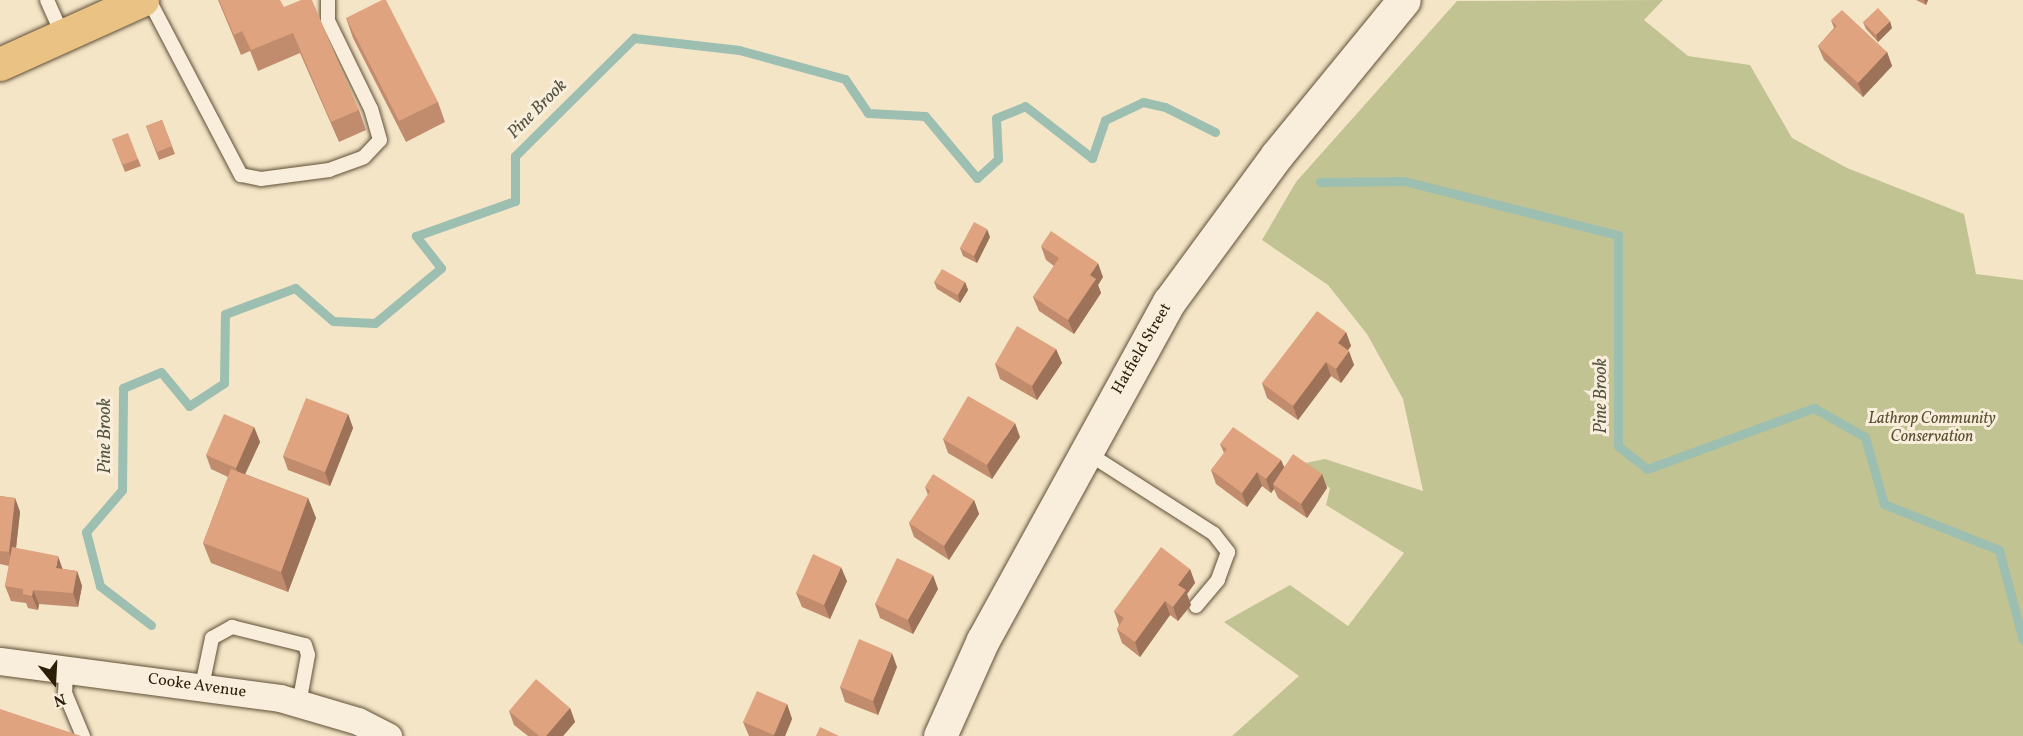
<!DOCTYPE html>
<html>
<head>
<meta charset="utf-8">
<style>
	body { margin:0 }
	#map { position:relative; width:2023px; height:736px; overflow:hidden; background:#f5e5c7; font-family:Vollkorn,serif }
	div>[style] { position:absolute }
	.green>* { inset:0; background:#c1c392 }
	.stream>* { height:9px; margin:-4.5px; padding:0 4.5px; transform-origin:4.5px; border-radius:4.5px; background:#9cbfb2 }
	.roads { filter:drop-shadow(0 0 2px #5f5037) drop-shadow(0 0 2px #5f5037) }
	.service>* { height:14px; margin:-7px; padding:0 7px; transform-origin:7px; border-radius:7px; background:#f8eedb }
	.minor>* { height:27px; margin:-13.5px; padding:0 13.5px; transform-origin:13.5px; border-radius:13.5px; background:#f8eedb }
	.tertiary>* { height:33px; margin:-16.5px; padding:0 16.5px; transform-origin:16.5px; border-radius:16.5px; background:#f8eedb }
	.primary>* { height:33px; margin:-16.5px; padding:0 16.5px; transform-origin:16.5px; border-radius:16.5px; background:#eac284 }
	.wall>* { inset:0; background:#c08c6d }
	.shaded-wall>* { inset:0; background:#9c7259 }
	.building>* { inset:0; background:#dfa37f }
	span { translate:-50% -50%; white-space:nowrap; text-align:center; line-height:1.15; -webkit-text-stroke:6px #f8eedb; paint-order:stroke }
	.street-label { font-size:16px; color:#2d1e07 }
	.park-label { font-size:16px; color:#595031; font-style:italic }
	.water-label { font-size:18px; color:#545643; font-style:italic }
	.north { position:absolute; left:24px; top:652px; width:60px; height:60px; -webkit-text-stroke:4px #f8eedb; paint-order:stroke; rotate:162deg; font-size:16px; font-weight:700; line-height:24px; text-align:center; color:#2d1e07 }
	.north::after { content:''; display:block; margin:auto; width:21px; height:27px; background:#2d1e07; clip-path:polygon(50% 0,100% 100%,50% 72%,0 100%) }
</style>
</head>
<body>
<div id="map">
	<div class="green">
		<div style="clip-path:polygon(1663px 0,1644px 20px,1688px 56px,1750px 65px,1792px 138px,1847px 168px,1964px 214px,1976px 274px,2023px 280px,2023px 736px,1232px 736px,1299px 676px,1224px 622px,1290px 585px,1348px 626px,1404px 553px,1326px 505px,1330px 488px,1295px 465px,1325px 459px,1423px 491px,1403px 399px,1367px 334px,1328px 285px,1262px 240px,1296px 182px,1457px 1px)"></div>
	</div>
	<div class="stream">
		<div style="left:1320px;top:182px;width:84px;rotate:-0.7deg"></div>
		<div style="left:1404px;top:181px;width:221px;rotate:14.2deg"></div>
		<div style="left:1618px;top:235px;width:211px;rotate:90deg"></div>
		<div style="left:1618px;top:446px;width:37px;rotate:38deg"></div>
		<div style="left:1647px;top:469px;width:178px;rotate:-20.1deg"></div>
		<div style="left:1814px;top:408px;width:59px;rotate:29.6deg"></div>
		<div style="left:1865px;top:437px;width:70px;rotate:74.2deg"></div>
		<div style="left:1884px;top:504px;width:124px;rotate:21.8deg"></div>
		<div style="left:1999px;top:550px;width:93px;rotate:75.1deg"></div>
		<div style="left:151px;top:625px;width:64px;rotate:-142.6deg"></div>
		<div style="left:100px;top:586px;width:56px;rotate:-104.5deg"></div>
		<div style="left:86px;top:532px;width:55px;rotate:-49.4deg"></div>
		<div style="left:122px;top:490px;width:102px;rotate:-89.4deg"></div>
		<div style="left:123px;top:388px;width:41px;rotate:-22.8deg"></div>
		<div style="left:161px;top:372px;width:44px;rotate:50.5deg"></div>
		<div style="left:189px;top:406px;width:42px;rotate:-33.3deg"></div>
		<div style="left:224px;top:383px;width:69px;rotate:-89.2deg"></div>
		<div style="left:225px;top:314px;width:75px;rotate:-20.4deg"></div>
		<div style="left:295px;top:288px;width:50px;rotate:41deg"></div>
		<div style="left:333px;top:321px;width:42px;rotate:2.7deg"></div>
		<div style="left:375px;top:323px;width:86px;rotate:-39.8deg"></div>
		<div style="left:441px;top:268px;width:41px;rotate:-128deg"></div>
		<div style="left:416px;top:236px;width:105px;rotate:-19.5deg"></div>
		<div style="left:515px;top:201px;width:45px;rotate:-90deg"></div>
		<div style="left:515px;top:156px;width:168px;rotate:-44.8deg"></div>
		<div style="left:634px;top:38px;width:106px;rotate:6.5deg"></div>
		<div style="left:739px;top:50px;width:110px;rotate:15.3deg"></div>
		<div style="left:845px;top:79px;width:41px;rotate:55.9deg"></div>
		<div style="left:868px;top:113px;width:57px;rotate:3deg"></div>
		<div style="left:925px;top:116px;width:81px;rotate:50deg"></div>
		<div style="left:977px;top:178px;width:28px;rotate:-42deg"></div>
		<div style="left:998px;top:159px;width:41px;rotate:-92.8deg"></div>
		<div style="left:996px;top:118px;width:31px;rotate:-22deg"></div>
		<div style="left:1025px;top:106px;width:85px;rotate:37.8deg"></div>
		<div style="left:1092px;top:158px;width:40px;rotate:-71.1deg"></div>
		<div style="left:1105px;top:120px;width:42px;rotate:-25.3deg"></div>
		<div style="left:1143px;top:102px;width:23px;rotate:13deg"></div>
		<div style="left:1165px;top:107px;width:56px;rotate:26.6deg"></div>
	</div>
	<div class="roads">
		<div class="service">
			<div style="left:47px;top:0;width:39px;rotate:66deg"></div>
			<div style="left:149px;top:0;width:198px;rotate:62.3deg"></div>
			<div style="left:241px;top:175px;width:20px;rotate:11deg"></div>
			<div style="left:261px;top:179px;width:69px;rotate:-7.5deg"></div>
			<div style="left:329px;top:170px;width:37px;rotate:-20deg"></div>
			<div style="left:364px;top:157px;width:23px;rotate:-47deg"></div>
			<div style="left:380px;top:140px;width:32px;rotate:-106deg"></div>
			<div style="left:371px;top:109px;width:98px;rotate:-116deg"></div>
			<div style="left:328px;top:21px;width:21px;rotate:-90deg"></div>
			<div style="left:1086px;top:452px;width:152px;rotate:32.6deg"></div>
			<div style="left:1214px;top:534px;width:23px;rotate:52deg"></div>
			<div style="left:1228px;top:552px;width:30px;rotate:110deg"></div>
			<div style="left:1218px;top:580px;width:34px;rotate:130deg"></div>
			<div style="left:66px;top:668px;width:25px;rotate:92deg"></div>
			<div style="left:65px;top:693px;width:47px;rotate:67.3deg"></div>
			<div style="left:202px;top:686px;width:49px;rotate:-78.2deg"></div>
			<div style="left:212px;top:638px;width:23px;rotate:-29deg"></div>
			<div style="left:232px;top:627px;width:75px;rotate:13.9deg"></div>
			<div style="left:305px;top:645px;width:10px;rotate:73deg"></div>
			<div style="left:308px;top:655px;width:50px;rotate:100.4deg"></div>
		</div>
		<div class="minor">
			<div style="left:0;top:661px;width:282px;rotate:7.5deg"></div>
			<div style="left:280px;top:698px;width:81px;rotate:16.4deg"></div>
			<div style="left:358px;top:721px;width:34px;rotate:27deg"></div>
		</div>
		<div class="tertiary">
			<div style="left:940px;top:736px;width:105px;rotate:-65.9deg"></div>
			<div style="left:983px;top:640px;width:386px;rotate:-61.2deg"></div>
			<div style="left:1169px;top:302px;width:182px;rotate:-53.7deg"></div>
			<div style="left:1277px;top:155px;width:200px;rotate:-50.7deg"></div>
		</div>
		<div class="primary">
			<div style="left:0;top:64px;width:156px;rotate:-24.3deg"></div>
		</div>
	</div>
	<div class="wall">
		<div style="clip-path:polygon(218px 0,284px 7px,359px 110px,366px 130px,339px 142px,300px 53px,258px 71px,250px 51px,241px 55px)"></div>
		<div style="clip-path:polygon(1916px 0,1928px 0,1926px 5px)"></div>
		<div style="clip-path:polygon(346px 18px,438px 102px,445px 122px,406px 142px,353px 38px)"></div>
		<div style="clip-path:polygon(1831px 20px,1887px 52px,1892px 66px,1863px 97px,1824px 60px,1818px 46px,1834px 28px)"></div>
		<div style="clip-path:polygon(1863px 22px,1892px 28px,1878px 42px,1866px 29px)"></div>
		<div style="clip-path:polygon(162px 120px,175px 154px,159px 160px,146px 126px)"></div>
		<div style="clip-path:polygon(112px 139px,138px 159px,141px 166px,125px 172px)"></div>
		<div style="clip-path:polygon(990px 237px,977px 263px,963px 256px,960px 248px)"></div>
		<div style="clip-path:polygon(1041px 246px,1103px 277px,1098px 285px,1101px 293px,1074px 334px,1039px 311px,1033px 297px,1054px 266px,1046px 260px)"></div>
		<div style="clip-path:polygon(934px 282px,965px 282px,968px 290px,960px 303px,937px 289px)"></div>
		<div style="clip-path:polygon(1346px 332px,1351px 346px,1348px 350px,1354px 365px,1341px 383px,1331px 376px,1298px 420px,1267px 398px,1262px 383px)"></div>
		<div style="clip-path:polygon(1056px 349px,1062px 363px,1037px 400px,1000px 379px,995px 364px)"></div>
		<div style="clip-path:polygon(348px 414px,353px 428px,330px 486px,288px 470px,283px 456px)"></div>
		<div style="clip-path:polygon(254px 427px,260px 442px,245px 474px,308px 498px,316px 518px,288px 592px,211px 563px,203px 543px,228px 477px,211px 469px,206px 455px)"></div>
		<div style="clip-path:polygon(1020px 437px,992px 479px,948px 453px,943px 439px)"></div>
		<div style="clip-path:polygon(1220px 444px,1281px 460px,1284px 467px,1322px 474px,1327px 488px,1307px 518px,1278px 498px,1274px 489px,1271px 493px,1262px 486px,1247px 507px,1216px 484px,1211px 470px,1224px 453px)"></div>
		<div style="clip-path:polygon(925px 487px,974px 500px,979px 514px,949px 560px,914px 537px,909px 523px,928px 495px)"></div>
		<div style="clip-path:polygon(0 496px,15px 498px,20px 512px,16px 548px,63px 569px,77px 571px,82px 586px,78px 607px,39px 604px,38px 610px,28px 608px,26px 603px,11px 601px,5px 586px,9px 566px,0 564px)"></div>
		<div style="clip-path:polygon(1190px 569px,1195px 583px,1187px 594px,1191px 605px,1178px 621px,1170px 615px,1140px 657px,1122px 643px,1117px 629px,1119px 625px,1114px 611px)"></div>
		<div style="clip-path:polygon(847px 581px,830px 619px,802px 607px,796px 593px)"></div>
		<div style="clip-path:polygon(938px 589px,913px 634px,880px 618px,875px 604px)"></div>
		<div style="clip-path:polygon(897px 667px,878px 715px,845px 702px,840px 687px)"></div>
		<div style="clip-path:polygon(787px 704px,792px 719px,785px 736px,749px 736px,743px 722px)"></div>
		<div style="clip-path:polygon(570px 708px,575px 722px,563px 736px,528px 736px,514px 725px,509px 711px)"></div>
	</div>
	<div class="shaded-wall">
		<div style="clip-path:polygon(1924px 0,1928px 0,1926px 5px)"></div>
		<div style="clip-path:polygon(1890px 21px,1892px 28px,1878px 42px,1876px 35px)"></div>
		<div style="clip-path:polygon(1887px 52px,1892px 66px,1863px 97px,1858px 83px)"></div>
		<div style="clip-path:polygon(987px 229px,990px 237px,977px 263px,974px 256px)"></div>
		<div style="clip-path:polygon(1098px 263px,1103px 277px,1098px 285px,1101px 293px,1074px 334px,1068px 320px,1090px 275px)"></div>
		<div style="clip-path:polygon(965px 282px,968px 290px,960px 303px,958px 295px)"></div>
		<div style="clip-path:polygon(1346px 332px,1351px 346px,1343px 357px,1338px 343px)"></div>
		<div style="clip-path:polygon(1056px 349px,1062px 363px,1037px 400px,1032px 386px)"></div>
		<div style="clip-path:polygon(1349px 351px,1354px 365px,1341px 383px,1336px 369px)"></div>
		<div style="clip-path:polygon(1326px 362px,1331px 376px,1298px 420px,1293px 406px)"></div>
		<div style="clip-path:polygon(348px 414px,353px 428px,330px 486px,325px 472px)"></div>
		<div style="clip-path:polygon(1015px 423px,1020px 437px,992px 479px,987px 465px)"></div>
		<div style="clip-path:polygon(254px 427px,260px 442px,241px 483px,236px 468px)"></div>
		<div style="clip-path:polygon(1281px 460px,1287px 474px,1273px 484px,1274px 489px,1271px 493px,1266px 479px)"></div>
		<div style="clip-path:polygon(1257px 472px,1262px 486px,1247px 507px,1242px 493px)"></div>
		<div style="clip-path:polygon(1322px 474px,1327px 488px,1307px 518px,1301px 504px)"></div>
		<div style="clip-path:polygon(15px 498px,20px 512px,14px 566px,9px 552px)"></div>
		<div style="clip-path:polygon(308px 498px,316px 518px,288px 592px,281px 572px)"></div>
		<div style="clip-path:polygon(974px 500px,979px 514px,949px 560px,944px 546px)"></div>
		<div style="clip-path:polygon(58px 556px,63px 570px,56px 568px)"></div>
		<div style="clip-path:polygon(841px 567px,847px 581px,830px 619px,824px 605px)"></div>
		<div style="clip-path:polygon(1190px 569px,1195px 583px,1187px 594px,1191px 605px,1178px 621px,1173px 607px,1178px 585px)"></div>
		<div style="clip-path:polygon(77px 571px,82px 586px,78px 607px,73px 593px)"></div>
		<div style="clip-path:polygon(933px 575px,938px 589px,913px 634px,908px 620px)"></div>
		<div style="clip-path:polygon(33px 590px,39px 604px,38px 610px,32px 596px)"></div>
		<div style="clip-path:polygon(1165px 601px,1170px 615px,1140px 657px,1135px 642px)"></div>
		<div style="clip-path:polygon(892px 653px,897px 667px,878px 715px,873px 701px)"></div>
		<div style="clip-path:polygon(787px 704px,792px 719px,785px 736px,774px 736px,774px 735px)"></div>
		<div style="clip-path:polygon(570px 708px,575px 722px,563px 736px,546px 736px)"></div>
	</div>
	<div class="building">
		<div style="clip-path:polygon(219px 0,280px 0,284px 7px,301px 0,312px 0,359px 110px,331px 122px,293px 33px,251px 50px,242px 31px,234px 35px)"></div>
		<div style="clip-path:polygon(382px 0,386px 0,438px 102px,399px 121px,346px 18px)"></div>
		<div style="clip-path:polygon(1878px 8px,1890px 21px,1876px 35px,1863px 22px)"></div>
		<div style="clip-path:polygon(1842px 10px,1887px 52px,1858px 83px,1818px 46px,1837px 26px,1831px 20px)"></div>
		<div style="clip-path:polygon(162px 120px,172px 146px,157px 152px,146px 126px)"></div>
		<div style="clip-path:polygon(128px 133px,138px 159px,122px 165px,112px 139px)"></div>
		<div style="clip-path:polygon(974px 222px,987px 229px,974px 256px,960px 248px)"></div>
		<div style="clip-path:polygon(1051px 231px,1098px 263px,1090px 275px,1096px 279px,1068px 320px,1033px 297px,1059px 258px,1041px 246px)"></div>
		<div style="clip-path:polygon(942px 269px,965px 282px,958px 295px,934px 282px)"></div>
		<div style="clip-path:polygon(1317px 311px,1346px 332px,1338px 343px,1349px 351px,1336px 369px,1326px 362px,1293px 406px,1262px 383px)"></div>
		<div style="clip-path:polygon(1017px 326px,1056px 349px,1032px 386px,995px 364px)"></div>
		<div style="clip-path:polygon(968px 396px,1015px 423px,987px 465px,943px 439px)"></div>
		<div style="clip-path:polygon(306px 398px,348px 414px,325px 472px,283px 456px)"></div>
		<div style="clip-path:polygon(224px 414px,254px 427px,236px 468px,206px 455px)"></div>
		<div style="clip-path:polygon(1233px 427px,1281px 460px,1266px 479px,1257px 472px,1242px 493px,1211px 470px,1227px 449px,1220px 444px)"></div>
		<div style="clip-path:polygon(1293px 454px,1322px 474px,1301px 504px,1273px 484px)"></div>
		<div style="clip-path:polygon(231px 469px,308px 498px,281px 572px,203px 543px)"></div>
		<div style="clip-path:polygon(933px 474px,974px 500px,944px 546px,909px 523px,930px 491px,925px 487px)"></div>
		<div style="clip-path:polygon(0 496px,15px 498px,9px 552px,0 551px)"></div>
		<div style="clip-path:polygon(12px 547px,58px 556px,56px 568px,77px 571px,73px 593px,33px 590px,32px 596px,23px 594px,23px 589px,5px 586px)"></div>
		<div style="clip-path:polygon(1161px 547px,1190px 569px,1178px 585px,1186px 590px,1173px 607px,1165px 601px,1135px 642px,1117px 629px,1124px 618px,1114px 611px)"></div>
		<div style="clip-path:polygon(813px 554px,841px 567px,824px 605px,796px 593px)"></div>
		<div style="clip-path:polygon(897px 558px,933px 575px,908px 620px,875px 604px)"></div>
		<div style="clip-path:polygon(859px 639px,892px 653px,873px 701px,840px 687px)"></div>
		<div style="clip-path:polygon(536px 679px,570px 708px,546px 736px,539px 736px,509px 711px)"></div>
		<div style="clip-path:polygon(757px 691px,787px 704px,774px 735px,743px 722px)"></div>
		<div style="clip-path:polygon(0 709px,81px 736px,0 736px)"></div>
		<div style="clip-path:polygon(820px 727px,839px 736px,816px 736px)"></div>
	</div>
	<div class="street-label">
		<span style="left:1142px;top:349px;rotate:-60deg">Hatfield Street</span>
		<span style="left:197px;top:686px;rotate:8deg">Cooke Avenue</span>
	</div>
	<div class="park-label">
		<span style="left:1932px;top:428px">Lathrop Community<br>Conservation</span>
	</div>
	<div class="water-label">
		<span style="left:538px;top:110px;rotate:-45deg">Pine Brook</span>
		<span style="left:1602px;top:396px;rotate:-90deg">Pine Brook</span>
		<span style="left:106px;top:436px;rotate:-90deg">Pine Brook</span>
	</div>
	<div class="north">N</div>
</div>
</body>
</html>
